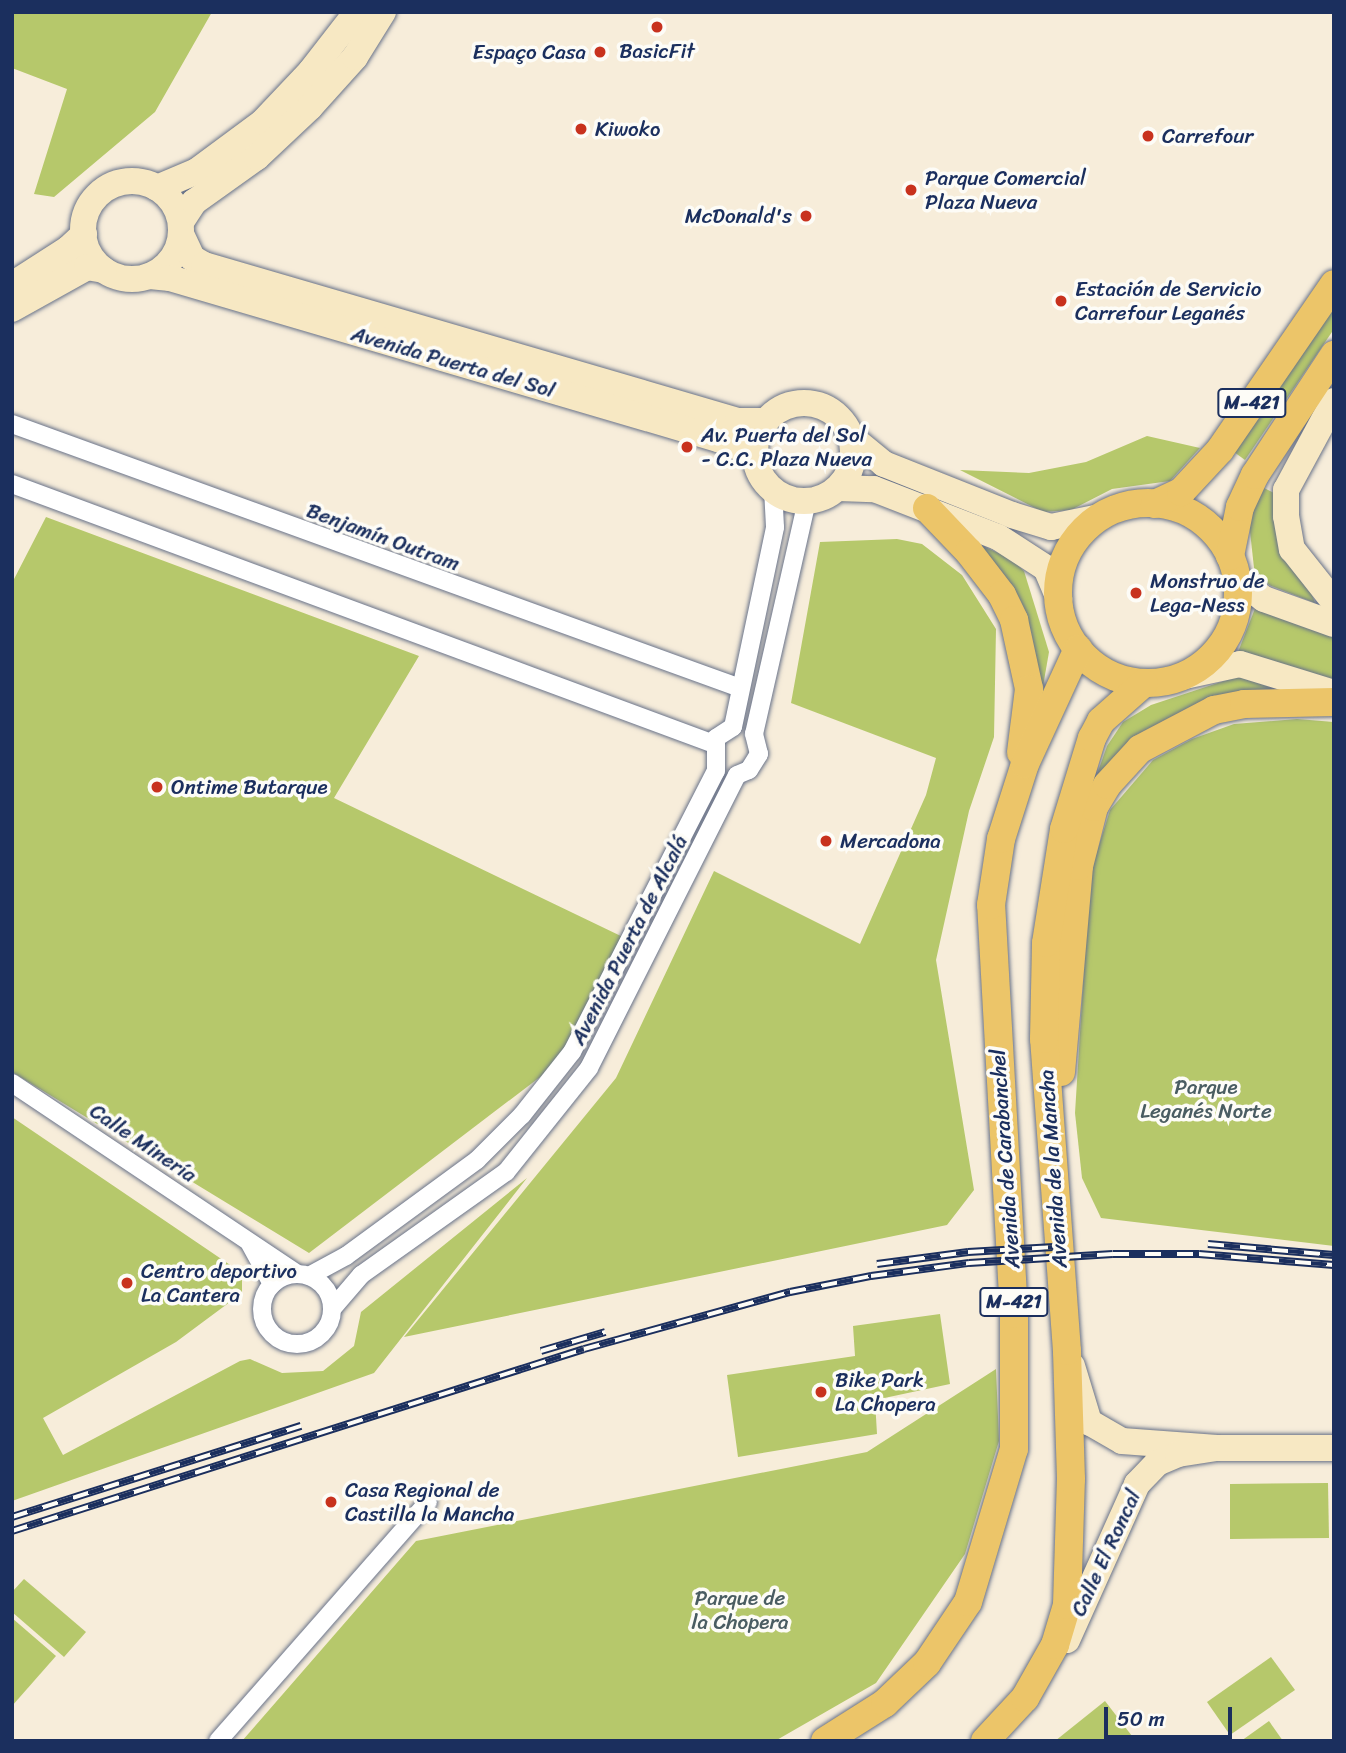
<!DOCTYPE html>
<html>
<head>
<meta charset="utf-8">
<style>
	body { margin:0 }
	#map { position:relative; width:1346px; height:1753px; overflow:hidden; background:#f7edda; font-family:Sriracha,sans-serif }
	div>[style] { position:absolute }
	.green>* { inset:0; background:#b6c86b }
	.roads { filter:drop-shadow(0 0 2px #687289) drop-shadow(0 0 2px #687289) }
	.street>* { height:18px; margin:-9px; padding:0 9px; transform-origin:9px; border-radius:9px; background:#fff }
	.street>.ring { margin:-9px; padding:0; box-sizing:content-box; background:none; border:18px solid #fff; border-radius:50% }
	.secondary>* { height:26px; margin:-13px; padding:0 13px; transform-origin:13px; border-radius:13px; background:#f7e8c3 }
	.secondary>.ring { margin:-13px; padding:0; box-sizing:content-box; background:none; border:26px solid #f7e8c3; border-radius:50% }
	.primary>* { height:28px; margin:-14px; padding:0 14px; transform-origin:14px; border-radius:14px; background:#ecc569 }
	.primary>.ring { margin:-14px; padding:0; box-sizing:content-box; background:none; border:28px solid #ecc569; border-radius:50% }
	.rail>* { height:8px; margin-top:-4px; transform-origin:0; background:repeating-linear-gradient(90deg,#fdfcf7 0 16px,#1b2f5e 0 32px); box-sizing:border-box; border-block:2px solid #1b2f5e }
	.dots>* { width:19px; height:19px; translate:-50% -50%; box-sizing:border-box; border:4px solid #fdfcf7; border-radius:50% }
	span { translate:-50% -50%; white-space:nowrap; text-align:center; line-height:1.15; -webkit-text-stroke:7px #fdfcf7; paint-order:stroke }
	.shield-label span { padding:2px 5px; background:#fdfcf7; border:2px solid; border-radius:5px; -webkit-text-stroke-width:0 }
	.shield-label { font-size:19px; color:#1b2f5e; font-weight:700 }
	.poi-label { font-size:21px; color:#1b2f5e }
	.right { translate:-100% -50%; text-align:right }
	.left { translate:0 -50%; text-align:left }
	.street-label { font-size:21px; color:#1b2f5e }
	.park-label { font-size:21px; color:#4a5d62 }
	.frame { position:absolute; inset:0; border:14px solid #1b2f5e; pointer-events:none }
	.scale { position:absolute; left:1104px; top:1707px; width:128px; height:32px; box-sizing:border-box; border:4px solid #1b2f5e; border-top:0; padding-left:9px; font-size:21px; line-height:24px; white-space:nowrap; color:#1b2f5e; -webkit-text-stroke:5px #fdfcf7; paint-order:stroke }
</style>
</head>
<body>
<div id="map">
	<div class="green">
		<div style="clip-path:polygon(12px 12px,212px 12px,155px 112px,54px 197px,34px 194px,67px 89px,12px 68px)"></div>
		<div style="clip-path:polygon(1334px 306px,1334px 329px,1245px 460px,1234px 452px)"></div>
		<div style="clip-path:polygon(1147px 436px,1200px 448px,1170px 481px,1112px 489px,1071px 510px,1043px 512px,960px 470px,1029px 473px,1086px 462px)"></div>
		<div style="clip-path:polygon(1262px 487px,1278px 495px,1315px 603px,1269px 585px,1254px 568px,1249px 522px)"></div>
		<div style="clip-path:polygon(46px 517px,419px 656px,334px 798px,625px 938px,561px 1061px,309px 1253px,12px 1072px,12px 583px)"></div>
		<div style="clip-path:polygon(897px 539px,922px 544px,962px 575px,996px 629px,994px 737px,969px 811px,936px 960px,974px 1190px,947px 1225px,404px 1337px,616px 1078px,714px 871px,860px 944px,926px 795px,936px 758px,791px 703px,820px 542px)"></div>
		<div style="clip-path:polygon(971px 541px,1010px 558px,1024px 571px,1049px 652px,1042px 692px)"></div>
		<div style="clip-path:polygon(1256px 606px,1334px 634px,1334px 683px,1238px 652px)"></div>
		<div style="clip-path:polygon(1239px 676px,1284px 689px,1095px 780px,1107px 746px,1123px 722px,1151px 705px)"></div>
		<div style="clip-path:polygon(1297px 719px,1334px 722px,1334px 1246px,1101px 1218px,1082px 1178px,1075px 1113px,1090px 874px,1110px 810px,1153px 760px,1192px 739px,1234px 724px)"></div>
		<div style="clip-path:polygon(12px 1117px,242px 1273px,242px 1293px,176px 1342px,43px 1418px,63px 1455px,240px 1361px,250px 1359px,282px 1373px,323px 1371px,354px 1346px,361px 1312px,527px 1178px,374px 1373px,12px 1501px)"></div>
		<div style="clip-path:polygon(940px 1314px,950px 1384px,875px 1400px,877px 1434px,738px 1457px,727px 1375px,855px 1356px,853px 1326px)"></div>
		<div style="clip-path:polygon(996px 1369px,999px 1441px,965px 1554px,876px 1683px,775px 1741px,242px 1741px,416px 1541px,867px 1452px)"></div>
		<div style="clip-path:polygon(1328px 1483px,1329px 1538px,1230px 1539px,1230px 1484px)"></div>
		<div style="clip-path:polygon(24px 1579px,86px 1632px,64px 1657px,12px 1612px,12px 1592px)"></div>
		<div style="clip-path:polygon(12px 1618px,56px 1656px,12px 1706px)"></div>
		<div style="clip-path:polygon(1271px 1657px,1295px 1690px,1230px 1735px,1207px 1702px)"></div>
		<div style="clip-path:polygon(1105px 1701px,1132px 1736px,1126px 1741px,1055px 1741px)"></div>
		<div style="clip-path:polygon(1269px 1721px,1283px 1741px,1241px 1741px)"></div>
	</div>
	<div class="roads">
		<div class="street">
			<div style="left:12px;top:424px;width:774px;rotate:19.93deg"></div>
			<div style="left:12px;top:484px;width:749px;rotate:20.32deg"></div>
			<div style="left:12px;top:1083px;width:343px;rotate:33.8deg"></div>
			<div style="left:250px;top:1244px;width:46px;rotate:61.2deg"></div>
			<div class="ring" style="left:262px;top:1274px;width:52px;height:52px"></div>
			<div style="left:309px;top:1276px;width:42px;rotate:-28.4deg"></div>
			<div style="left:346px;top:1256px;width:162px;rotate:-36.2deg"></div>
			<div style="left:477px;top:1160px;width:64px;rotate:-45deg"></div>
			<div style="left:522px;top:1115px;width:80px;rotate:-51.6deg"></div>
			<div style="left:572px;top:1052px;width:316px;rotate:-62.9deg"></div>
			<div style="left:716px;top:771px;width:33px;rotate:-90deg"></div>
			<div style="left:716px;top:738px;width:20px;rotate:-33deg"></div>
			<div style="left:733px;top:727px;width:204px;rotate:-78.1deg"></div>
			<div style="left:775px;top:527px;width:37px;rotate:-93deg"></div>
			<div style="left:332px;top:1309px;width:45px;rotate:-49.5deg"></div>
			<div style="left:361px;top:1275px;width:178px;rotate:-35.4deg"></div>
			<div style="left:506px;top:1172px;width:133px;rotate:-51.4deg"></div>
			<div style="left:589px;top:1068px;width:328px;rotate:-63.2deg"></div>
			<div style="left:737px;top:775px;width:13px;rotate:-23deg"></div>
			<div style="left:749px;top:770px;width:19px;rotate:-58deg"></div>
			<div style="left:759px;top:754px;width:21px;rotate:-104deg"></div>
			<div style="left:754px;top:734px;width:239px;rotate:-77.2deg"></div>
			<div style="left:218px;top:1741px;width:318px;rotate:-48.7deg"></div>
		</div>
		<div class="secondary">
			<div class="ring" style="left:83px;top:181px;width:72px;height:72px"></div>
			<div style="left:157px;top:188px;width:43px;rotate:-23deg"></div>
			<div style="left:197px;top:171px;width:82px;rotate:-36.6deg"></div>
			<div style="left:263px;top:122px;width:70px;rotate:-46.7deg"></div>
			<div style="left:311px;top:71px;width:75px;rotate:-52.1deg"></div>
			<div style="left:181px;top:222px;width:24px;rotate:-57deg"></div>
			<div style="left:194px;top:202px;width:77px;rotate:-35.5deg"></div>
			<div style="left:257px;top:157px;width:73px;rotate:-43.3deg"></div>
			<div style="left:310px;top:107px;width:67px;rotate:-48deg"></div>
			<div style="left:355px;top:57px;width:53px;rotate:-58.1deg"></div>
			<div style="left:181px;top:234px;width:26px;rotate:65deg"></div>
			<div style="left:192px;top:258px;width:14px;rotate:30deg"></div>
			<div style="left:204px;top:265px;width:556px;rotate:16.28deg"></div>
			<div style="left:738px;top:421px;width:27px"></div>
			<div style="left:150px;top:276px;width:20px;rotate:6deg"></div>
			<div style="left:170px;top:278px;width:571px;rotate:16.37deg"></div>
			<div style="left:718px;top:439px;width:40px;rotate:22deg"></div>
			<div style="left:12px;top:285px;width:67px;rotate:-32.7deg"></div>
			<div style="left:68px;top:249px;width:22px;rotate:-43deg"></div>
			<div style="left:12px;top:309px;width:86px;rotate:-29.2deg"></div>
			<div style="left:87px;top:267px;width:17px;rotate:10deg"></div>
			<div style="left:1334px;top:401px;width:101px;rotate:118.3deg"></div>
			<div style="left:1286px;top:490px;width:26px;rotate:90deg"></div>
			<div style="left:1286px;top:516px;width:34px;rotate:80deg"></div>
			<div style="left:1292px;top:549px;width:68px;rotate:51.6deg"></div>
			<div class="ring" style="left:755px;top:403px;width:72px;height:72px"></div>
			<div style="left:851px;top:437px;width:43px;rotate:39.3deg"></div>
			<div style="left:884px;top:464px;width:138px;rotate:21.7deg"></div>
			<div style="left:1012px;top:515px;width:41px;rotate:17.1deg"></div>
			<div style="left:1051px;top:527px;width:50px;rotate:-11.5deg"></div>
			<div style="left:838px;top:488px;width:36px;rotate:2deg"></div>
			<div style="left:874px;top:489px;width:133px;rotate:21.2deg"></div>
			<div style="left:998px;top:537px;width:57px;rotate:32.9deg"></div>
			<div style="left:1046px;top:568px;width:34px;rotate:67deg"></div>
			<div style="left:1237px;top:578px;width:34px;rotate:38deg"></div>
			<div style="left:1264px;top:599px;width:74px;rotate:19.7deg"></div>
			<div style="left:1180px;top:677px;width:61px;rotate:-12.2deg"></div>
			<div style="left:1240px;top:664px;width:98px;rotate:17.1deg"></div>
			<div style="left:1072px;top:1366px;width:59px;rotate:73.1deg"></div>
			<div style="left:1089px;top:1422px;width:38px;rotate:30deg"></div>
			<div style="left:1122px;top:1441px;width:95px;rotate:4.2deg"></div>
			<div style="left:1217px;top:1448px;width:117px"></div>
			<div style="left:1067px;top:1640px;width:171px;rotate:-65.8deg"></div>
			<div style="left:1137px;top:1484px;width:29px;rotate:-46deg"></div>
			<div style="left:1157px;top:1463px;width:23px;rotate:-23deg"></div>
			<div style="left:1178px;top:1454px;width:39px;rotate:-9deg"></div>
		</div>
		<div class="primary">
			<div class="ring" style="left:1058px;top:503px;width:152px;height:152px"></div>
			<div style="left:1155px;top:504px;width:29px;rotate:-25deg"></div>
			<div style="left:1181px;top:492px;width:57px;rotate:-47.1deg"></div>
			<div style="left:1220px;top:450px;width:201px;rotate:-55.5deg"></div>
			<div style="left:927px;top:508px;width:61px;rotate:46.3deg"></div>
			<div style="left:969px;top:552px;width:54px;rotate:52.5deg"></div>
			<div style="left:1002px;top:595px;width:28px;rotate:64deg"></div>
			<div style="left:1014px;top:620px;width:71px;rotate:77.7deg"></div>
			<div style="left:1029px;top:689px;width:64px;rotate:97.2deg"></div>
			<div style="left:1230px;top:556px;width:50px;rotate:-78.5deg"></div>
			<div style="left:1240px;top:507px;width:35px;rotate:-65deg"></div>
			<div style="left:1255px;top:475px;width:144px;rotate:-56.6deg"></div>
			<div style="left:1061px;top:1072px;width:207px;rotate:-85deg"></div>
			<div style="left:1079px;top:866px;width:61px;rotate:-75.7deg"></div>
			<div style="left:1094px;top:807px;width:26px;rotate:-59deg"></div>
			<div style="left:1107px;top:785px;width:49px;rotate:-47.5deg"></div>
			<div style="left:1140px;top:749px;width:84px;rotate:-27.8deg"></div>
			<div style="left:1214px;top:710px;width:31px;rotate:-11deg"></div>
			<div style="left:1244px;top:704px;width:90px;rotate:-1.3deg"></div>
			<div style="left:825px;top:1741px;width:71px;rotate:-32.3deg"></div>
			<div style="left:885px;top:1703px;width:58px;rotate:-43.6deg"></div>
			<div style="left:927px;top:1663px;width:73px;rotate:-56.1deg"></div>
			<div style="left:968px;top:1602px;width:160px;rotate:-73.3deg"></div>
			<div style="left:1014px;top:1449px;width:135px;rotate:-90deg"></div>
			<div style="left:1014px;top:1314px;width:410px;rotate:-93.2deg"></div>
			<div style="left:991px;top:905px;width:67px;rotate:-81.4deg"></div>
			<div style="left:1001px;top:839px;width:79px;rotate:-72.3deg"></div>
			<div style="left:1025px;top:764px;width:127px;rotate:-65.3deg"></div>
			<div style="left:985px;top:1741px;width:59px;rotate:-47.1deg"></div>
			<div style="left:1025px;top:1698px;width:61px;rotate:-60.5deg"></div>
			<div style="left:1055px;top:1645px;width:42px;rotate:-73.3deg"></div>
			<div style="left:1067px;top:1605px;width:126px;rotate:-88.2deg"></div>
			<div style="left:1071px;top:1479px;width:128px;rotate:-91.8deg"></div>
			<div style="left:1067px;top:1351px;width:313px;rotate:-94.2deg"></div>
			<div style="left:1044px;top:1039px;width:96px;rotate:-88.8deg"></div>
			<div style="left:1046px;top:943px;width:115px;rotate:-81deg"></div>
			<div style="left:1064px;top:829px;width:95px;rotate:-72.9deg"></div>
			<div style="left:1092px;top:738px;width:19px;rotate:-62deg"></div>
			<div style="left:1101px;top:721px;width:57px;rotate:-41.5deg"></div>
		</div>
	</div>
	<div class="rail">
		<div style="left:1208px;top:1244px;width:126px;rotate:5deg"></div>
		<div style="left:877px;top:1264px;width:92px;rotate:-7.5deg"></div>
		<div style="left:968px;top:1252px;width:86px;rotate:-3.3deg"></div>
		<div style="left:541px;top:1351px;width:67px;rotate:-16.5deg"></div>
		<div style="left:12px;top:1517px;width:303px;rotate:-17.5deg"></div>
		<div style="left:12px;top:1531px;width:600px;rotate:-17.65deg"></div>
		<div style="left:584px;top:1349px;width:214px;rotate:-15.5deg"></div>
		<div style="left:790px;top:1292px;width:83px;rotate:-11.2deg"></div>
		<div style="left:871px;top:1276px;width:99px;rotate:-7.6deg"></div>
		<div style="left:969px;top:1263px;width:144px;rotate:-3.6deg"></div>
		<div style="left:1113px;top:1254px;width:86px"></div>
		<div style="left:1199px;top:1254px;width:135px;rotate:4.7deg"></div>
	</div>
	<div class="dots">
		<div style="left:657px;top:27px;background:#c8321e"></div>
		<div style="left:600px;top:52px;background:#c8321e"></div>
		<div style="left:581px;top:129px;background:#c8321e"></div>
		<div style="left:1148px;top:136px;background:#c8321e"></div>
		<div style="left:911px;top:190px;background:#c8321e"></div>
		<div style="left:806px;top:216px;background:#c8321e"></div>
		<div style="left:1061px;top:301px;background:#c8321e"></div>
		<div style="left:687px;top:447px;background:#c8321e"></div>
		<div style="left:1136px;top:593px;background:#c8321e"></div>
		<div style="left:157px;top:787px;background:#c8321e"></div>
		<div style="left:826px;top:841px;background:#c8321e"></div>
		<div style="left:127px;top:1283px;background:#c8321e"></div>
		<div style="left:821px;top:1392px;background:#c8321e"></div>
		<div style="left:331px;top:1502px;background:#c8321e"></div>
	</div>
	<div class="shield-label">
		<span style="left:1252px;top:403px">M-421</span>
		<span style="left:1014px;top:1302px">M-421</span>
	</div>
	<div class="poi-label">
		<span style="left:657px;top:51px">BasicFit</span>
		<span class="right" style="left:586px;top:52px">Espaço Casa</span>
		<span class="left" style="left:595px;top:129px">Kiwoko</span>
		<span class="left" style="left:1162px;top:136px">Carrefour</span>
		<span class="left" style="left:925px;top:190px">Parque Comercial<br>Plaza Nueva</span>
		<span class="right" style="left:792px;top:216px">McDonald's</span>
		<span class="left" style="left:1075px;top:301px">Estación de Servicio<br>Carrefour Leganés</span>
		<span class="left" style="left:701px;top:447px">Av. Puerta del Sol<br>- C.C. Plaza Nueva</span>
		<span class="left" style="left:1150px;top:593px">Monstruo de<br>Lega-Ness</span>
		<span class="left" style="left:171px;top:787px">Ontime Butarque</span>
		<span class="left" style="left:840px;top:841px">Mercadona</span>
		<span class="left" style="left:141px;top:1283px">Centro deportivo<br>La Cantera</span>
		<span class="left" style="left:835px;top:1392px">Bike Park<br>La Chopera</span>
		<span class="left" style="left:345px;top:1502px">Casa Regional de<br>Castilla la Mancha</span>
	</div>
	<div class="street-label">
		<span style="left:453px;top:362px;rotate:16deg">Avenida Puerta del Sol</span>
		<span style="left:383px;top:537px;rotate:20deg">Benjamín Outram</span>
		<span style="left:629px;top:940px;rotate:-63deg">Avenida Puerta de Alcalá</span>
		<span style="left:143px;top:1143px;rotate:34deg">Calle Minería</span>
		<span style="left:1005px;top:1159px;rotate:-94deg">Avenida de Carabanchel</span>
		<span style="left:1053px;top:1169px;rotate:-94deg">Avenida de la Mancha</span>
		<span style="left:1106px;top:1553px;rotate:-65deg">Calle El Roncal</span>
	</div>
	<div class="park-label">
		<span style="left:1206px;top:1099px">Parque<br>Leganés Norte</span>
		<span style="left:740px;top:1610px">Parque de<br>la Chopera</span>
	</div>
	<div class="frame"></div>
	<div class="scale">50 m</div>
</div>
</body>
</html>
